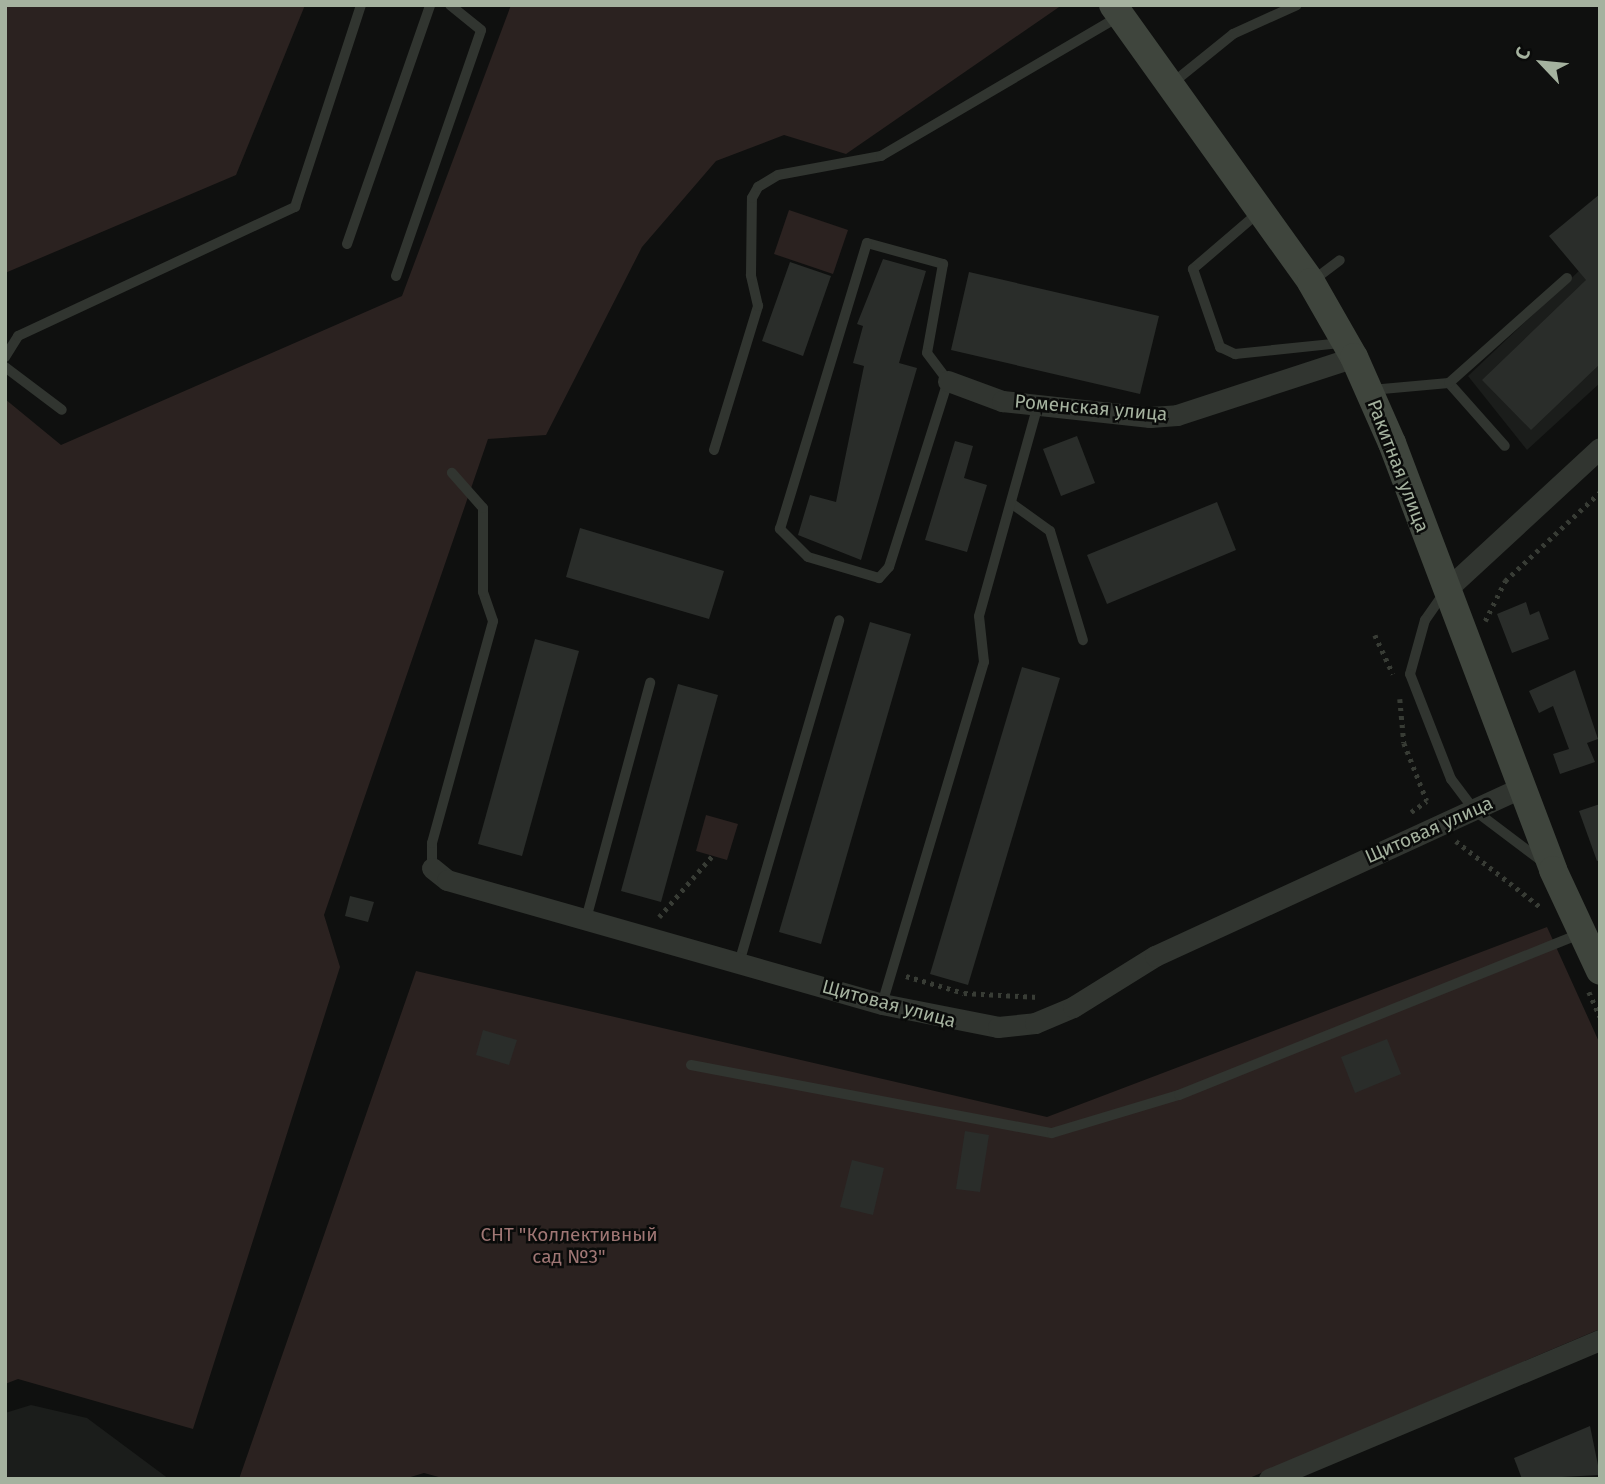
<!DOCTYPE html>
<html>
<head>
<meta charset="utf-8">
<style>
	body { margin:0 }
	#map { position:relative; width:1605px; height:1484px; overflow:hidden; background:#0f100f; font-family:"Fira Sans",sans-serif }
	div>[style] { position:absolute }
	.built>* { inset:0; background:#1b1d1b }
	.green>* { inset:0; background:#2b2220 }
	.building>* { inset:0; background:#2a2d2a }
	.path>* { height:4.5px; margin-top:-2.25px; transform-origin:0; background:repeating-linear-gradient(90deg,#383c35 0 3.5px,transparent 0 8.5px) }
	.lane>* { height:10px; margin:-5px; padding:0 5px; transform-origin:5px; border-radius:5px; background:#313530 }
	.street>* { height:21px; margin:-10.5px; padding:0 10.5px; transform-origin:10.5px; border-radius:10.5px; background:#313530 }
	.secondary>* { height:28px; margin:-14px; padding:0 14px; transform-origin:14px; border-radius:14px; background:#3f453d }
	span { translate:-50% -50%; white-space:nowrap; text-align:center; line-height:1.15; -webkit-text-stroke:5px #0a0b0a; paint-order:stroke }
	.street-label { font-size:19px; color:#a5b29f }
	.park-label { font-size:19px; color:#9f7674 }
	.frame { position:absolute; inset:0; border:7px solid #a5b29f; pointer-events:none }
	.north { position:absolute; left:1507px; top:28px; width:70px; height:70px; -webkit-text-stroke:5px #0a0b0a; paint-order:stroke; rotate:296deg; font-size:19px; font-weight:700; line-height:28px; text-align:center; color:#a5b29f }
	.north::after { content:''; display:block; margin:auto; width:24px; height:32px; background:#a5b29f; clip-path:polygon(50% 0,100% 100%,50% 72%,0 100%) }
</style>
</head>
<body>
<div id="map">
	<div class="built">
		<div style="clip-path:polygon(1600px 251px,1600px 383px,1527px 450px,1468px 376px)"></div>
		<div style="clip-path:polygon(31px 1405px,87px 1418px,169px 1479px,5px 1479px,5px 1413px)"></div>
	</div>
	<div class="green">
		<div style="clip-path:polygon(5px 5px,305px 5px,236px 175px,5px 273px)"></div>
		<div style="clip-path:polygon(511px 5px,1062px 5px,846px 154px,784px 135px,716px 161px,642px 247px,546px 435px,488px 439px,324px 915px,340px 967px,193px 1429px,18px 1379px,5px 1384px,5px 399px,61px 445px,402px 296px)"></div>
		<div style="clip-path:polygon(789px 210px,848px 230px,833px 274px,774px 254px)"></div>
		<div style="clip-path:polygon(706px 815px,738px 824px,727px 860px,696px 851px)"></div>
		<div style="clip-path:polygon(1547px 927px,1600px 1044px,1600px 1329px,1247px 1479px,446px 1479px,424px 1473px,404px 1479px,239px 1479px,416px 971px,1047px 1117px)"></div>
	</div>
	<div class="building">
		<div style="clip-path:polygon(1600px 194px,1600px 364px,1531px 430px,1482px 380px,1586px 280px,1549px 236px)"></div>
		<div style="clip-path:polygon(883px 259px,926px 271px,899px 363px,917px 368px,861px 560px,798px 535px,810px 495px,836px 502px,864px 366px,853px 363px,863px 326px,857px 324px)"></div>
		<div style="clip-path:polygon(790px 262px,831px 276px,803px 356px,762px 341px)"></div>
		<div style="clip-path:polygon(969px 272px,1159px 316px,1140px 394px,951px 350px)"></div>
		<div style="clip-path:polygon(1077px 436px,1095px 483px,1061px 496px,1043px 449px)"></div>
		<div style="clip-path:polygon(955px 441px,973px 446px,964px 478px,987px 485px,967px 552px,925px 540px)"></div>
		<div style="clip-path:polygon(1217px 502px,1236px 550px,1107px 604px,1087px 555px)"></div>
		<div style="clip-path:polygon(580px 528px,724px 571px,709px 619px,566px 577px)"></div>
		<div style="clip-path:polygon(1526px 602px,1530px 615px,1539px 611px,1549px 639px,1512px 653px,1497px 614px)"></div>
		<div style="clip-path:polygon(870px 622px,911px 634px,821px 944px,779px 932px)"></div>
		<div style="clip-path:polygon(535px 639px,579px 651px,522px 856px,478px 844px)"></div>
		<div style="clip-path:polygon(1022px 667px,1060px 678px,968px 985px,930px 974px)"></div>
		<div style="clip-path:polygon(1575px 670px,1598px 739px,1587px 743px,1595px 762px,1560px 774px,1553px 754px,1569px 749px,1553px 706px,1539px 713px,1529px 691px)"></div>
		<div style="clip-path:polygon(678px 684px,718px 695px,661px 902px,621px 891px)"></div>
		<div style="clip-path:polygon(1600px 804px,1600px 860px,1597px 861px,1579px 811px)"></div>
		<div style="clip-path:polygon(350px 896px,374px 902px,368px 922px,345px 916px)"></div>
		<div style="clip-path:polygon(483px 1030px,517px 1040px,509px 1065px,476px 1055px)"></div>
		<div style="clip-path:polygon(1387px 1039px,1401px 1074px,1355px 1093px,1341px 1057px)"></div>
		<div style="clip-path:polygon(965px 1131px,989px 1135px,980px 1192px,956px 1189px)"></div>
		<div style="clip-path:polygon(852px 1160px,884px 1168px,873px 1215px,840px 1207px)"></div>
		<div style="clip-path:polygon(1590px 1426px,1600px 1475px,1522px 1479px,1514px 1458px)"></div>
	</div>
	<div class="path">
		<div style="left:1485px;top:621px;width:45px;rotate:-63.4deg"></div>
		<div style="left:1505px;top:581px;width:130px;rotate:-43.1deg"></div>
		<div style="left:1375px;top:635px;width:43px;rotate:65.2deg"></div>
		<div style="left:1400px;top:699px;width:44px;rotate:84.8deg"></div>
		<div style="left:1404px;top:743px;width:62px;rotate:68.4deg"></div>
		<div style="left:1411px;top:812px;width:19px;rotate:-35deg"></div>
		<div style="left:1456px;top:841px;width:110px;rotate:38deg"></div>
		<div style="left:659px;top:917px;width:81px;rotate:-49deg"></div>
		<div style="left:906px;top:976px;width:60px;rotate:16.3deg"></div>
		<div style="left:964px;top:993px;width:74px;rotate:3.1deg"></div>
		<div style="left:1589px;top:992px;width:27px;rotate:66deg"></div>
	</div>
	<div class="lane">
		<div style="left:1170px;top:85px;width:81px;rotate:-39deg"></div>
		<div style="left:1233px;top:34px;width:70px;rotate:-24.4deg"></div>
		<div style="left:1258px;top:213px;width:86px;rotate:139.3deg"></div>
		<div style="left:1193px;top:269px;width:83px;rotate:70.9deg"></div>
		<div style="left:1220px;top:347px;width:17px;rotate:25deg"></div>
		<div style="left:1235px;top:354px;width:108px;rotate:-5.9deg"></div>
		<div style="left:867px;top:243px;width:79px;rotate:15.4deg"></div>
		<div style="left:943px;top:264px;width:90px;rotate:100.2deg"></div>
		<div style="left:927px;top:353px;width:35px;rotate:53deg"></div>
		<div style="left:948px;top:381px;width:195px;rotate:107.6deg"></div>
		<div style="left:889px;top:567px;width:15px;rotate:132deg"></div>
		<div style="left:879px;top:578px;width:74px;rotate:-163.5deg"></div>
		<div style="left:808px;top:557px;width:40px;rotate:-135deg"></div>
		<div style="left:780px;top:529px;width:299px;rotate:-73.1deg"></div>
		<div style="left:347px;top:244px;width:253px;rotate:-70.8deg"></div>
		<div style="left:396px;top:276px;width:260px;rotate:-70.9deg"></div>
		<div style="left:481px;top:30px;width:40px;rotate:-141deg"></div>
		<div style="left:1311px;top:282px;width:36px;rotate:-37deg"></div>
		<div style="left:5px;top:357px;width:25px;rotate:-58deg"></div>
		<div style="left:18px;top:336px;width:306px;rotate:-25deg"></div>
		<div style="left:295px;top:207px;width:213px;rotate:-71.9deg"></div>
		<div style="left:5px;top:367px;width:71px;rotate:37deg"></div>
		<div style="left:1449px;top:383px;width:84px;rotate:48.4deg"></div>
		<div style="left:1371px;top:390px;width:78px;rotate:-5.1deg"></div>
		<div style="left:1449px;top:383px;width:158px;rotate:-41.7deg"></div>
		<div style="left:714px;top:450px;width:151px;rotate:-73deg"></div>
		<div style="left:758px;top:306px;width:32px;rotate:-103deg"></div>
		<div style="left:751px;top:275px;width:77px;rotate:-89.3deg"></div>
		<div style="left:752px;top:198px;width:13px;rotate:-61deg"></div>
		<div style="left:758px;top:187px;width:23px;rotate:-31deg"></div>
		<div style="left:778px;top:175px;width:105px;rotate:-10.5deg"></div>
		<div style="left:881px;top:156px;width:275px;rotate:-30.4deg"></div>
		<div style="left:1011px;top:503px;width:48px;rotate:35.7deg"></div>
		<div style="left:1050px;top:531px;width:114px;rotate:73.2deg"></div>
		<div style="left:1444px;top:593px;width:33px;rotate:125deg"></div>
		<div style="left:1425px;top:620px;width:56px;rotate:105.5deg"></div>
		<div style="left:1410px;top:674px;width:113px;rotate:68.7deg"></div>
		<div style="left:1451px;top:779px;width:39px;rotate:53deg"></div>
		<div style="left:1474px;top:810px;width:86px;rotate:37deg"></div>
		<div style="left:432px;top:868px;width:25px;rotate:-90deg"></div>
		<div style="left:432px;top:843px;width:230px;rotate:-74.6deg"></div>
		<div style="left:493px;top:621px;width:31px;rotate:-109deg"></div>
		<div style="left:483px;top:592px;width:84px;rotate:-90deg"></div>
		<div style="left:483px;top:508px;width:47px;rotate:-131.5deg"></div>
		<div style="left:586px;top:919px;width:245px;rotate:-74.8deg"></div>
		<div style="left:739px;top:963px;width:357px;rotate:-73.7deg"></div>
		<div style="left:882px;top:1004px;width:357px;rotate:-73.4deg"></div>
		<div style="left:984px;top:662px;width:46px;rotate:-96.2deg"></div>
		<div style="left:979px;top:616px;width:219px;rotate:-74.4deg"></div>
		<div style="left:691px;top:1065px;width:367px;rotate:10.7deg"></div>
		<div style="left:1052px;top:1133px;width:133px;rotate:-16.7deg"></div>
		<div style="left:1179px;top:1095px;width:435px;rotate:-21.9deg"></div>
	</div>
	<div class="street">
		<div style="left:948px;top:381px;width:58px;rotate:20.3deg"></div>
		<div style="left:1002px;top:401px;width:149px;rotate:6.2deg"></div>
		<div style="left:1150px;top:417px;width:27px;rotate:-4deg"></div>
		<div style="left:1177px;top:415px;width:186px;rotate:-18.1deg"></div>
		<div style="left:1446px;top:590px;width:209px;rotate:-42.7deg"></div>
		<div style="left:432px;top:868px;width:19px;rotate:39deg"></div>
		<div style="left:447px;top:880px;width:452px;rotate:15.9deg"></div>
		<div style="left:882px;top:1004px;width:118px;rotate:11.2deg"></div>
		<div style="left:998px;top:1027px;width:37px;rotate:-6deg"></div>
		<div style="left:1035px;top:1023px;width:41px;rotate:-22.8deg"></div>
		<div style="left:1073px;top:1007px;width:97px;rotate:-31.9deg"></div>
		<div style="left:1155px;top:956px;width:403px;rotate:-24.7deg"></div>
		<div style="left:1269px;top:1479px;width:359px;rotate:-22.8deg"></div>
	</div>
	<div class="secondary">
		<div style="left:1113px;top:5px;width:340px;rotate:54.4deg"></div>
		<div style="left:1311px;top:282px;width:86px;rotate:60.2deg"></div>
		<div style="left:1354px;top:357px;width:94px;rotate:66.2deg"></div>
		<div style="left:1392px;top:443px;width:456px;rotate:69.3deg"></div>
		<div style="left:1553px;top:870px;width:111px;rotate:65deg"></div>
	</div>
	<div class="street-label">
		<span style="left:1091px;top:408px;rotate:5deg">Роменская улица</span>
		<span style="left:1398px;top:466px;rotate:69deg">Ракитная улица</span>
		<span style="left:1429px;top:830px;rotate:-24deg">Щитовая улица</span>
		<span style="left:889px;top:1004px;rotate:15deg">Щитовая улица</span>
	</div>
	<div class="park-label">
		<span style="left:569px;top:1246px">СНТ "Коллективный<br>сад №3"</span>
	</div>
	<div class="frame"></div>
	<div class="north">С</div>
</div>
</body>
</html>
